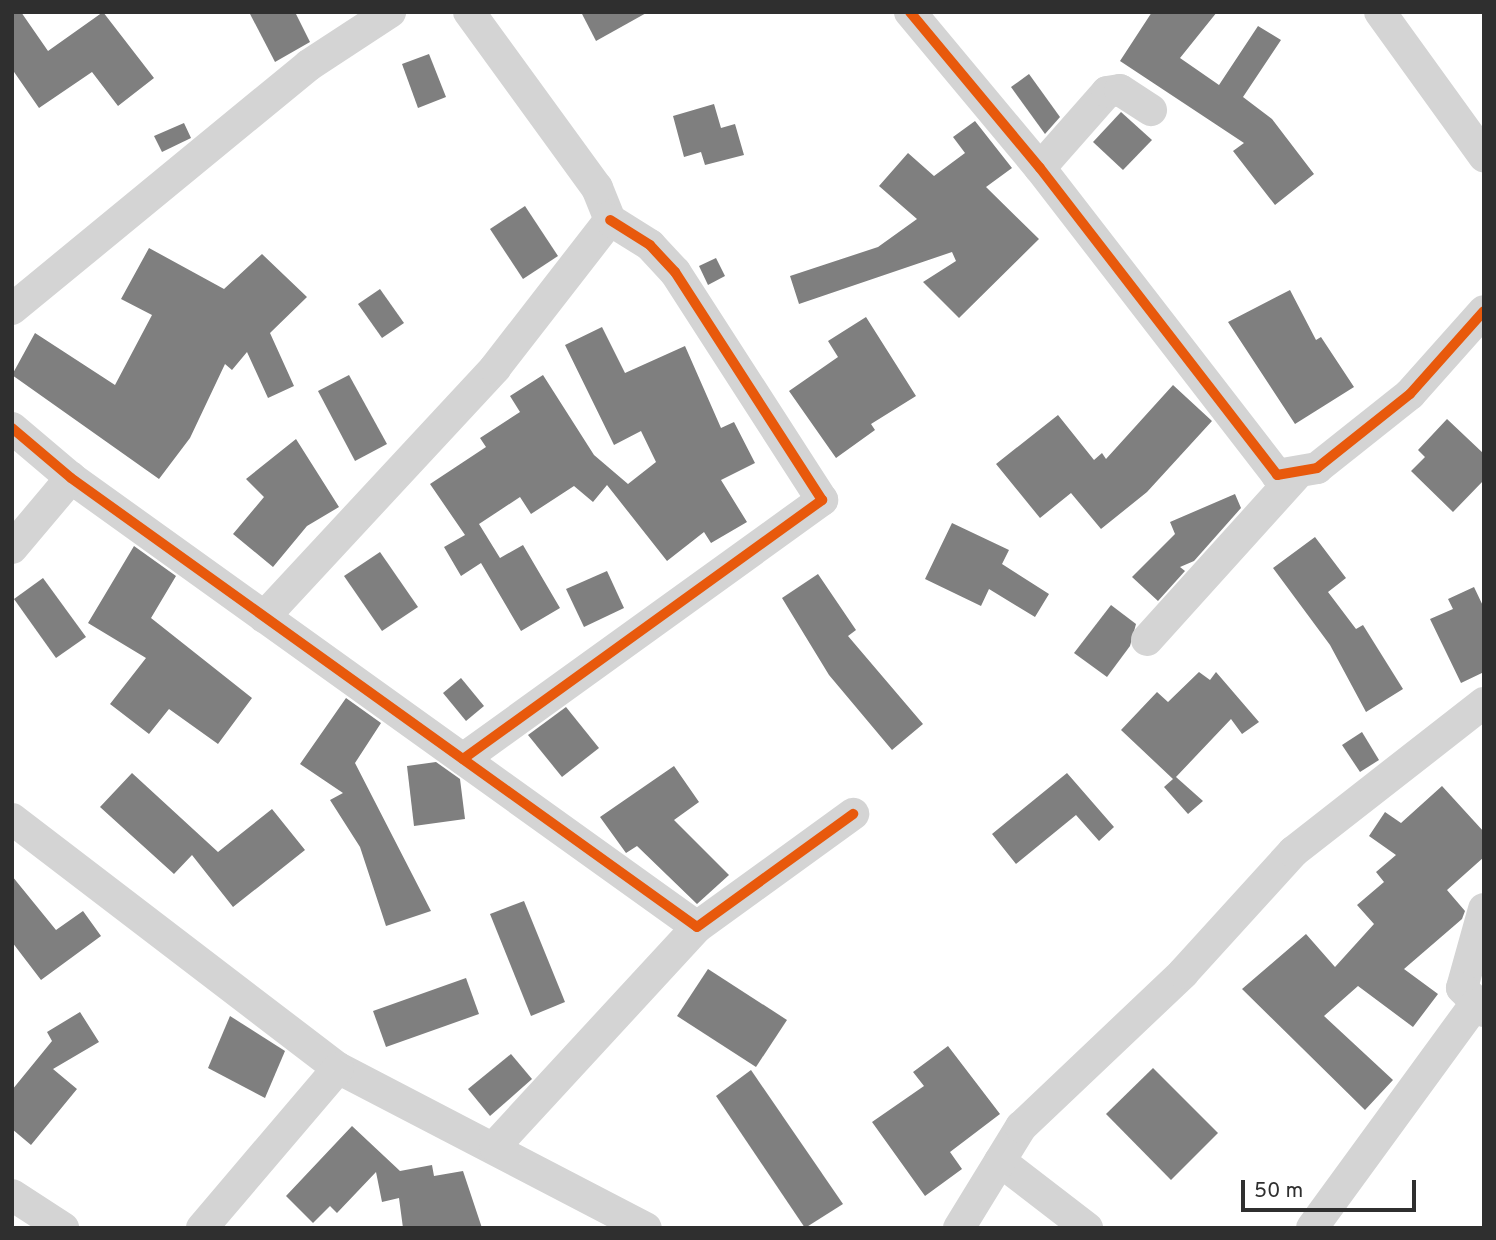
<!DOCTYPE html>
<html>
<head>
<meta charset="utf-8">
<style>
	body { margin:0 }
	#map { position:relative; width:1496px; height:1240px; overflow:hidden; background:#fff; font-family:Overpass,sans-serif }
	div>[style] { position:absolute }
	.building>* { inset:0; background:#7f7f7f }
	.minor>* { height:32px; margin:-16px; padding:0 16px; transform-origin:16px; border-radius:16px; background:#d4d4d4 }
	.cycleway>* { height:10px; margin:-5px; padding:0 5px; transform-origin:5px; border-radius:5px; background:#e8590c }
	span { translate:-50% -50%; white-space:nowrap; text-align:center; line-height:1.15; -webkit-text-stroke:7px #fff; paint-order:stroke }
	.frame { position:absolute; inset:0; border:14px solid #2f2f2f; pointer-events:none }
	.scale { position:absolute; left:1241px; top:1180px; width:175px; height:32px; box-sizing:border-box; border:4px solid #2f2f2f; border-top:0; padding-left:9px; font-size:21px; line-height:24px; white-space:nowrap; color:#2f2f2f; -webkit-text-stroke:5px #fff; paint-order:stroke }
</style>
</head>
<body>
<div id="map">
	<div class="building">
		<div style="clip-path:polygon(12px 12px,21px 12px,48px 51px,103px 12px,154px 78px,118px 106px,92px 72px,39px 108px,12px 69px)"></div>
		<div style="clip-path:polygon(249px 12px,295px 12px,310px 42px,275px 62px)"></div>
		<div style="clip-path:polygon(581px 12px,648px 12px,596px 41px)"></div>
		<div style="clip-path:polygon(1152px 12px,1217px 12px,1180px 58px,1219px 85px,1258px 26px,1281px 40px,1243px 97px,1272px 119px,1314px 174px,1275px 205px,1233px 151px,1244px 143px,1120px 61px)"></div>
		<div style="clip-path:polygon(429px 54px,446px 97px,418px 108px,402px 64px)"></div>
		<div style="clip-path:polygon(1029px 74px,1060px 117px,1045px 134px,1011px 87px)"></div>
		<div style="clip-path:polygon(714px 104px,721px 128px,735px 124px,744px 155px,705px 165px,701px 152px,684px 157px,673px 116px)"></div>
		<div style="clip-path:polygon(1121px 112px,1152px 140px,1123px 170px,1093px 142px)"></div>
		<div style="clip-path:polygon(975px 121px,1012px 168px,986px 187px,1039px 239px,959px 318px,923px 282px,956px 261px,952px 252px,799px 304px,790px 276px,878px 247px,917px 219px,879px 186px,908px 153px,934px 176px,965px 153px,953px 137px)"></div>
		<div style="clip-path:polygon(184px 123px,191px 138px,162px 152px,154px 136px)"></div>
		<div style="clip-path:polygon(525px 206px,558px 256px,523px 279px,490px 229px)"></div>
		<div style="clip-path:polygon(149px 248px,224px 289px,262px 254px,307px 297px,270px 333px,294px 386px,268px 398px,247px 352px,232px 370px,225px 364px,190px 438px,159px 479px,12px 375px,35px 333px,115px 385px,152px 315px,121px 299px)"></div>
		<div style="clip-path:polygon(716px 258px,725px 276px,708px 285px,699px 266px)"></div>
		<div style="clip-path:polygon(380px 289px,404px 323px,382px 338px,358px 304px)"></div>
		<div style="clip-path:polygon(1290px 290px,1316px 340px,1321px 337px,1354px 387px,1295px 424px,1228px 322px)"></div>
		<div style="clip-path:polygon(866px 317px,916px 396px,871px 424px,875px 430px,836px 458px,789px 391px,838px 357px,828px 341px)"></div>
		<div style="clip-path:polygon(602px 327px,625px 373px,685px 346px,721px 428px,734px 422px,755px 463px,721px 480px,747px 522px,711px 543px,704px 532px,667px 561px,607px 485px,593px 502px,574px 486px,531px 514px,520px 497px,479px 524px,500px 558px,523px 545px,560px 608px,521px 631px,481px 563px,461px 576px,444px 547px,465px 535px,430px 484px,486px 447px,480px 438px,520px 412px,510px 396px,543px 375px,594px 455px,628px 484px,656px 462px,641px 431px,614px 445px,565px 345px)"></div>
		<div style="clip-path:polygon(349px 375px,387px 444px,355px 461px,318px 391px)"></div>
		<div style="clip-path:polygon(1173px 385px,1212px 421px,1147px 492px,1101px 529px,1071px 493px,1040px 518px,996px 464px,1058px 415px,1094px 460px,1102px 453px,1106px 459px)"></div>
		<div style="clip-path:polygon(1447px 419px,1484px 454px,1484px 480px,1453px 512px,1411px 471px,1425px 457px,1418px 450px)"></div>
		<div style="clip-path:polygon(296px 439px,339px 507px,307px 526px,273px 567px,233px 534px,264px 497px,246px 479px)"></div>
		<div style="clip-path:polygon(1235px 494px,1241px 508px,1194px 561px,1180px 567px,1185px 571px,1158px 601px,1132px 577px,1175px 534px,1170px 522px)"></div>
		<div style="clip-path:polygon(952px 523px,1009px 550px,1002px 564px,1049px 594px,1035px 617px,989px 589px,981px 606px,925px 579px)"></div>
		<div style="clip-path:polygon(1315px 537px,1346px 578px,1328px 592px,1356px 629px,1363px 625px,1403px 689px,1366px 712px,1330px 645px,1273px 568px)"></div>
		<div style="clip-path:polygon(134px 546px,176px 576px,151px 618px,252px 698px,218px 744px,169px 709px,149px 734px,110px 704px,146px 658px,88px 623px)"></div>
		<div style="clip-path:polygon(380px 552px,418px 607px,382px 631px,344px 576px)"></div>
		<div style="clip-path:polygon(607px 571px,624px 608px,584px 627px,566px 589px)"></div>
		<div style="clip-path:polygon(818px 574px,856px 630px,848px 636px,923px 724px,892px 750px,829px 675px,782px 598px)"></div>
		<div style="clip-path:polygon(43px 578px,86px 637px,56px 658px,14px 599px)"></div>
		<div style="clip-path:polygon(1474px 587px,1484px 608px,1484px 672px,1461px 683px,1430px 619px,1453px 609px,1448px 599px)"></div>
		<div style="clip-path:polygon(1111px 605px,1136px 624px,1130px 646px,1107px 677px,1074px 653px)"></div>
		<div style="clip-path:polygon(1199px 672px,1210px 680px,1216px 672px,1259px 722px,1242px 734px,1231px 719px,1176px 777px,1203px 801px,1188px 814px,1164px 787px,1173px 779px,1121px 730px,1157px 692px,1168px 702px)"></div>
		<div style="clip-path:polygon(461px 678px,484px 706px,466px 721px,443px 693px)"></div>
		<div style="clip-path:polygon(346px 698px,381px 723px,355px 763px,431px 911px,386px 926px,360px 847px,330px 800px,343px 793px,300px 764px)"></div>
		<div style="clip-path:polygon(566px 707px,599px 748px,562px 777px,528px 735px)"></div>
		<div style="clip-path:polygon(1362px 732px,1379px 760px,1360px 772px,1342px 745px)"></div>
		<div style="clip-path:polygon(436px 762px,460px 779px,465px 819px,414px 826px,407px 766px)"></div>
		<div style="clip-path:polygon(674px 766px,699px 802px,674px 820px,729px 875px,697px 904px,637px 846px,626px 853px,600px 817px)"></div>
		<div style="clip-path:polygon(132px 773px,218px 852px,272px 809px,305px 850px,233px 907px,192px 855px,174px 874px,100px 807px)"></div>
		<div style="clip-path:polygon(1067px 773px,1114px 827px,1099px 841px,1076px 815px,1016px 864px,992px 834px)"></div>
		<div style="clip-path:polygon(1442px 786px,1484px 832px,1484px 857px,1447px 890px,1465px 911px,1462px 919px,1404px 969px,1438px 994px,1413px 1027px,1358px 986px,1324px 1016px,1393px 1080px,1365px 1110px,1242px 989px,1306px 934px,1335px 967px,1374px 924px,1357px 905px,1384px 882px,1376px 872px,1396px 855px,1369px 836px,1385px 812px,1401px 823px)"></div>
		<div style="clip-path:polygon(12px 876px,56px 930px,83px 911px,101px 936px,41px 980px,12px 942px)"></div>
		<div style="clip-path:polygon(524px 901px,565px 1002px,531px 1016px,490px 914px)"></div>
		<div style="clip-path:polygon(708px 969px,787px 1020px,756px 1067px,677px 1016px)"></div>
		<div style="clip-path:polygon(466px 978px,479px 1014px,386px 1047px,373px 1011px)"></div>
		<div style="clip-path:polygon(80px 1012px,99px 1042px,53px 1069px,77px 1089px,31px 1145px,12px 1129px,12px 1090px,52px 1041px,47px 1032px)"></div>
		<div style="clip-path:polygon(230px 1016px,285px 1051px,265px 1098px,208px 1068px)"></div>
		<div style="clip-path:polygon(948px 1046px,1000px 1114px,950px 1152px,962px 1169px,925px 1196px,872px 1122px,924px 1086px,913px 1072px)"></div>
		<div style="clip-path:polygon(511px 1054px,532px 1079px,490px 1116px,468px 1089px)"></div>
		<div style="clip-path:polygon(1153px 1068px,1218px 1133px,1171px 1180px,1106px 1114px)"></div>
		<div style="clip-path:polygon(751px 1070px,843px 1204px,805px 1228px,716px 1096px)"></div>
		<div style="clip-path:polygon(352px 1126px,400px 1171px,432px 1165px,434px 1176px,463px 1171px,482px 1228px,403px 1228px,399px 1198px,382px 1202px,376px 1172px,337px 1213px,330px 1206px,313px 1223px,286px 1196px)"></div>
	</div>
	<div class="minor">
		<div style="left:910px;top:12px;width:203px;rotate:50.2deg"></div>
		<div style="left:1040px;top:168px;width:388px;rotate:52.3deg"></div>
		<div style="left:1277px;top:475px;width:41px;rotate:-9.9deg"></div>
		<div style="left:1317px;top:468px;width:119px;rotate:-38.5deg"></div>
		<div style="left:1410px;top:394px;width:111px;rotate:-48.3deg"></div>
		<div style="left:1380px;top:12px;width:178px;rotate:54.2deg"></div>
		<div style="left:1040px;top:168px;width:101px;rotate:-48.6deg"></div>
		<div style="left:1107px;top:92px;width:13px;rotate:-9deg"></div>
		<div style="left:1120px;top:90px;width:37px;rotate:33deg"></div>
		<div style="left:12px;top:309px;width:384px;rotate:-39.4deg"></div>
		<div style="left:309px;top:65px;width:97px;rotate:-33.2deg"></div>
		<div style="left:12px;top:428px;width:77px;rotate:40.3deg"></div>
		<div style="left:71px;top:478px;width:770px;rotate:35.65deg"></div>
		<div style="left:697px;top:927px;width:193px;rotate:-35.9deg"></div>
		<div style="left:12px;top:548px;width:92px;rotate:-49.9deg"></div>
		<div style="left:264px;top:617px;width:340px;rotate:-47.1deg"></div>
		<div style="left:495px;top:368px;width:187px;rotate:-52.2deg"></div>
		<div style="left:610px;top:220px;width:35px;rotate:-112deg"></div>
		<div style="left:597px;top:188px;width:218px;rotate:-126deg"></div>
		<div style="left:1147px;top:640px;width:221px;rotate:-47.9deg"></div>
		<div style="left:463px;top:759px;width:443px;rotate:-35.8deg"></div>
		<div style="left:822px;top:500px;width:271px;rotate:-122.8deg"></div>
		<div style="left:675px;top:272px;width:37px;rotate:-133deg"></div>
		<div style="left:650px;top:245px;width:47px;rotate:-148deg"></div>
		<div style="left:12px;top:819px;width:410px;rotate:37.4deg"></div>
		<div style="left:338px;top:1068px;width:347px;rotate:27.5deg"></div>
		<div style="left:1484px;top:909px;width:82px;rotate:105.6deg"></div>
		<div style="left:1462px;top:988px;width:32px;rotate:46deg"></div>
		<div style="left:495px;top:1146px;width:298px;rotate:-47.3deg"></div>
		<div style="left:1000px;top:1161px;width:110px;rotate:37.6deg"></div>
		<div style="left:12px;top:1195px;width:61px;rotate:32.9deg"></div>
		<div style="left:202px;top:1228px;width:210px;rotate:-49.6deg"></div>
		<div style="left:959px;top:1228px;width:119px;rotate:-58.5deg"></div>
		<div style="left:1021px;top:1127px;width:224px;rotate:-43.5deg"></div>
		<div style="left:1183px;top:973px;width:164px;rotate:-47.7deg"></div>
		<div style="left:1293px;top:852px;width:242px;rotate:-38deg"></div>
		<div style="left:1312px;top:1228px;width:275px;rotate:-53.9deg"></div>
	</div>
	<div class="cycleway">
		<div style="left:910px;top:12px;width:203px;rotate:50.2deg"></div>
		<div style="left:1040px;top:168px;width:388px;rotate:52.3deg"></div>
		<div style="left:1277px;top:475px;width:41px;rotate:-9.9deg"></div>
		<div style="left:1317px;top:468px;width:119px;rotate:-38.5deg"></div>
		<div style="left:1410px;top:394px;width:111px;rotate:-48.3deg"></div>
		<div style="left:12px;top:428px;width:77px;rotate:40.3deg"></div>
		<div style="left:71px;top:478px;width:770px;rotate:35.65deg"></div>
		<div style="left:697px;top:927px;width:193px;rotate:-35.9deg"></div>
		<div style="left:463px;top:759px;width:443px;rotate:-35.8deg"></div>
		<div style="left:822px;top:500px;width:271px;rotate:-122.8deg"></div>
		<div style="left:675px;top:272px;width:37px;rotate:-133deg"></div>
		<div style="left:650px;top:245px;width:47px;rotate:-148deg"></div>
	</div>
	<div class="frame"></div>
	<div class="scale">50 m</div>
</div>
</body>
</html>
